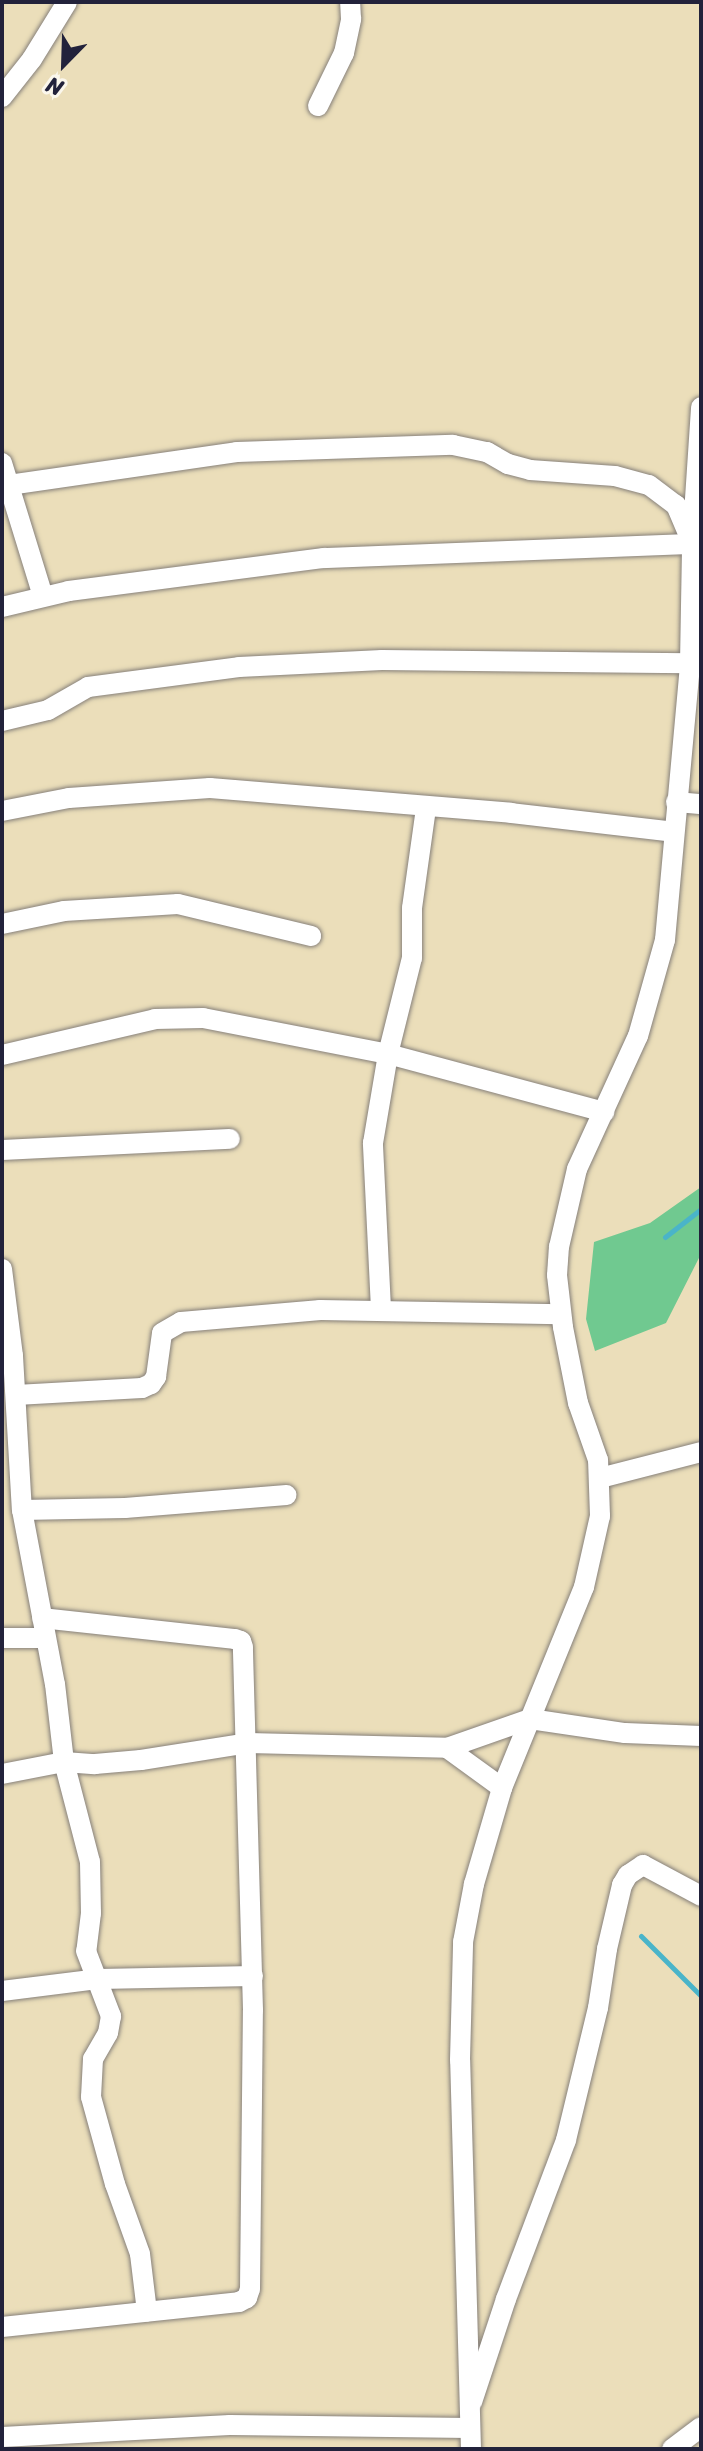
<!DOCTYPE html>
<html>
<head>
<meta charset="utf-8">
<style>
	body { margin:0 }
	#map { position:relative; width:703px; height:2451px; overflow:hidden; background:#ebdeba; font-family:Sriracha,sans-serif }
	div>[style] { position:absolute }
	.green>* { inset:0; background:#70c990 }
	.stream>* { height:5px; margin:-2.5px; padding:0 2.5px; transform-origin:2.5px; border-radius:2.5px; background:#4ab4c9 }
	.roads { filter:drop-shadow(0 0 2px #86807a) drop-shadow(0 0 2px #86807a) }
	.minor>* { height:20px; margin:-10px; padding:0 10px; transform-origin:10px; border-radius:10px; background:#fff }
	span { translate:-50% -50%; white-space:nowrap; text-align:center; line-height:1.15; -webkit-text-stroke:8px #fbf7ec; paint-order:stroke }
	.frame { position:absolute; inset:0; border:4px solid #22223b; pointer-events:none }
	.north { position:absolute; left:24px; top:24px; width:80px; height:80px; -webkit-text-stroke:6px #fbf7ec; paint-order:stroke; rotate:203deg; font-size:22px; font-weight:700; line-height:32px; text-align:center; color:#22223b }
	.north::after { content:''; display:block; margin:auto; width:28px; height:36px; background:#22223b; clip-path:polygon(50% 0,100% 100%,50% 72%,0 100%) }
</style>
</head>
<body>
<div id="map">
	<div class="green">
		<div style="clip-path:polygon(701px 1187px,701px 1254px,666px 1323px,595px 1351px,586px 1319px,594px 1242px,650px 1223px)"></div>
	</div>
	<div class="stream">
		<div style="left:665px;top:1237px;width:46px;rotate:-37.9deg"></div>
		<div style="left:641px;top:1936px;width:85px;rotate:45deg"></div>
	</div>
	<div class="roads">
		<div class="minor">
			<div style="left:2px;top:97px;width:48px;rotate:-51.7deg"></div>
			<div style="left:32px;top:59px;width:67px;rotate:-58.4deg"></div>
			<div style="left:318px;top:106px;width:59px;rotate:-63.9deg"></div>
			<div style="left:344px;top:53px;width:35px;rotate:-78deg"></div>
			<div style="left:351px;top:19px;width:17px;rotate:-93deg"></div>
			<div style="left:2px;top:463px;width:139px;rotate:72.9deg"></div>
			<div style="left:2px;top:486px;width:237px;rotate:-8.2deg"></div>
			<div style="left:237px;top:452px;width:216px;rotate:-1.9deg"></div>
			<div style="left:453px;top:445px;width:35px;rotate:12deg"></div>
			<div style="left:487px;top:452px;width:24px;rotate:30deg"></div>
			<div style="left:508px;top:464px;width:23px;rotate:15deg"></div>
			<div style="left:530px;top:470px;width:85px;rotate:4deg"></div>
			<div style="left:615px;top:476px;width:35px;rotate:15deg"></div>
			<div style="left:649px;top:485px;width:34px;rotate:37deg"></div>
			<div style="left:676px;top:505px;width:38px;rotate:67deg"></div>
			<div style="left:2px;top:607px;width:69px;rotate:-13.4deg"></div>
			<div style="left:69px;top:591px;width:257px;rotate:-7.4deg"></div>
			<div style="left:324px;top:558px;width:368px;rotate:-2.2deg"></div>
			<div style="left:2px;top:721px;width:47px;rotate:-13.4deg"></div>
			<div style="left:48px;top:710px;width:46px;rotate:-29.9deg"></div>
			<div style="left:88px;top:687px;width:152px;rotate:-7.5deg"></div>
			<div style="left:239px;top:667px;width:143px;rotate:-2.8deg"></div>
			<div style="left:382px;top:660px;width:308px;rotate:0.6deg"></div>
			<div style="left:676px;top:802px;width:25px;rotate:5deg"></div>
			<div style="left:2px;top:811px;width:68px;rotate:-11deg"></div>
			<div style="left:69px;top:798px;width:141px;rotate:-4.1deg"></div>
			<div style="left:210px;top:788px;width:302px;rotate:4.7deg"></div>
			<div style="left:511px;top:813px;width:164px;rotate:6.6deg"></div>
			<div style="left:2px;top:924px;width:63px;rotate:-11.8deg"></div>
			<div style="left:64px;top:911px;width:114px;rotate:-3.5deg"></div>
			<div style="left:178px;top:904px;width:137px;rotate:13.5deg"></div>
			<div style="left:2px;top:1055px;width:157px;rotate:-13.2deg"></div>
			<div style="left:155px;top:1019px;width:48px;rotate:-1.2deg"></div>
			<div style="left:203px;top:1018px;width:188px;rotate:11deg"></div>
			<div style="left:388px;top:1054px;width:224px;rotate:15deg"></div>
			<div style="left:2px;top:1150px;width:228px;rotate:-2.8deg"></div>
			<div style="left:2px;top:1269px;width:88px;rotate:82.8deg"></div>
			<div style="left:13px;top:1356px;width:154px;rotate:86.7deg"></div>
			<div style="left:22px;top:1510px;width:177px;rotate:79.3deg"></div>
			<div style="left:55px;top:1684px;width:79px;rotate:83.4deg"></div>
			<div style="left:64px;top:1762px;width:103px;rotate:75.4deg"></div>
			<div style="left:90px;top:1862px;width:51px;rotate:88.9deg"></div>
			<div style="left:91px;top:1913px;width:38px;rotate:97deg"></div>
			<div style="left:86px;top:1951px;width:70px;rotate:69deg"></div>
			<div style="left:111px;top:2016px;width:17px;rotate:100deg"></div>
			<div style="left:108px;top:2033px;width:30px;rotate:120deg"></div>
			<div style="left:93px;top:2059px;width:38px;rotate:93deg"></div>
			<div style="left:91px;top:2097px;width:90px;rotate:74.6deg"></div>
			<div style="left:115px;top:2184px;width:74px;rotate:70.3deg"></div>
			<div style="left:140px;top:2254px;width:58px;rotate:83.1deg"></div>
			<div style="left:381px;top:1309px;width:166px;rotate:-92.8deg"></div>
			<div style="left:373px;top:1143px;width:90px;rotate:-80.4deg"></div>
			<div style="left:388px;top:1054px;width:99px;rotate:-76deg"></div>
			<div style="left:412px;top:958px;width:50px;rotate:-90deg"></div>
			<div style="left:412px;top:908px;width:101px;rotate:-82deg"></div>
			<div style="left:16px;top:1395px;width:126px;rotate:-3.2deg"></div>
			<div style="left:142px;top:1388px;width:10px;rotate:-24deg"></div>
			<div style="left:151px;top:1384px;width:9px;rotate:-54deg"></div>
			<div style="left:156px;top:1377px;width:44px;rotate:-82.2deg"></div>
			<div style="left:162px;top:1333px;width:22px;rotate:-30deg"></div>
			<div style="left:181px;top:1322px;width:140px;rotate:-4.9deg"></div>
			<div style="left:320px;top:1310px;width:241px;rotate:1deg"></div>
			<div style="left:600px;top:1478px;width:104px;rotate:-14.4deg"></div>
			<div style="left:22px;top:1510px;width:103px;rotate:-1.1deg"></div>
			<div style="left:125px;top:1508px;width:162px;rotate:-4.6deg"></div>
			<div style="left:2px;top:1638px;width:42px"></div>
			<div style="left:447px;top:1748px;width:88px;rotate:-19.3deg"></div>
			<div style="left:530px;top:1719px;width:96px;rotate:8.4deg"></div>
			<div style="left:625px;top:1733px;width:76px;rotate:2.3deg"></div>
			<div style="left:2px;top:1774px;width:63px;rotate:-11deg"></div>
			<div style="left:64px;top:1762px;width:31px;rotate:4deg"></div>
			<div style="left:95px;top:1764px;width:46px;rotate:-5deg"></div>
			<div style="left:141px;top:1760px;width:108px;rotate:-9deg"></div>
			<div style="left:248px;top:1743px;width:199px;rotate:1.4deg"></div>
			<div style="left:447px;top:1748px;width:68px;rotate:36deg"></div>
			<div style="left:2px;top:1991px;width:98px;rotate:-7.1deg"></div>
			<div style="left:99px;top:1979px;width:154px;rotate:-1.1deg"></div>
			<div style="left:2px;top:2327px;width:238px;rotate:-6deg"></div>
			<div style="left:239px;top:2302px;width:9px;rotate:-27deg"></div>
			<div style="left:247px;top:2298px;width:9px;rotate:-72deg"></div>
			<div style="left:250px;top:2289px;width:279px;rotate:-89.4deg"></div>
			<div style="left:253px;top:2010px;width:363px;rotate:-91.6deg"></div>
			<div style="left:243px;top:1647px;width:6px;rotate:-108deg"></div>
			<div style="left:241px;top:1641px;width:6px;rotate:-162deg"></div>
			<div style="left:235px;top:1639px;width:194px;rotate:-173.8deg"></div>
			<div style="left:472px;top:2402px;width:108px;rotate:-71.7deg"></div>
			<div style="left:506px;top:2299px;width:170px;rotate:-69.3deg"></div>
			<div style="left:566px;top:2140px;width:136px;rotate:-76.4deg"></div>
			<div style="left:598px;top:2008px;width:60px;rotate:-81.3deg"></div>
			<div style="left:607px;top:1949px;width:66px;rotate:-76.8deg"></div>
			<div style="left:622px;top:1885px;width:12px;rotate:-59deg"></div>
			<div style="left:628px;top:1875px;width:18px;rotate:-34deg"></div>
			<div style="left:643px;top:1865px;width:66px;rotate:28.1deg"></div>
			<div style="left:2px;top:2437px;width:228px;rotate:-3deg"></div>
			<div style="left:230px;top:2425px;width:239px;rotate:0.7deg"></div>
			<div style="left:471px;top:2449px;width:389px;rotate:-91.6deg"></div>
			<div style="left:460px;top:2060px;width:118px;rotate:-88.5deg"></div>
			<div style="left:463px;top:1942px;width:59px;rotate:-79.3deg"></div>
			<div style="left:474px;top:1884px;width:100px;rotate:-73.7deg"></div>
			<div style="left:502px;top:1788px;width:217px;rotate:-67.8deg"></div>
			<div style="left:584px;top:1587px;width:73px;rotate:-77.3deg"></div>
			<div style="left:600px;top:1516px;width:56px;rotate:-92deg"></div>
			<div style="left:598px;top:1460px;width:60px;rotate:-109.3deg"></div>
			<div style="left:578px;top:1403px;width:77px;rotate:-101.2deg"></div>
			<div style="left:563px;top:1327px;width:52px;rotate:-96.6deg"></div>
			<div style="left:557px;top:1275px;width:28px;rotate:-86deg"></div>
			<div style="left:559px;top:1247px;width:80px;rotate:-77deg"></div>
			<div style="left:577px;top:1169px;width:146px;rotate:-65.4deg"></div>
			<div style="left:638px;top:1036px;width:100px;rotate:-74.3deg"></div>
			<div style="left:665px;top:940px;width:278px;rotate:-84.8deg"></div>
			<div style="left:690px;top:663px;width:119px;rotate:-89deg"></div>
			<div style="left:692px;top:544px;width:137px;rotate:-86.2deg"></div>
			<div style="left:672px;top:2449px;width:36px;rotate:-37deg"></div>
		</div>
	</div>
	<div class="frame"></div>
	<div class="north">N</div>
</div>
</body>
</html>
